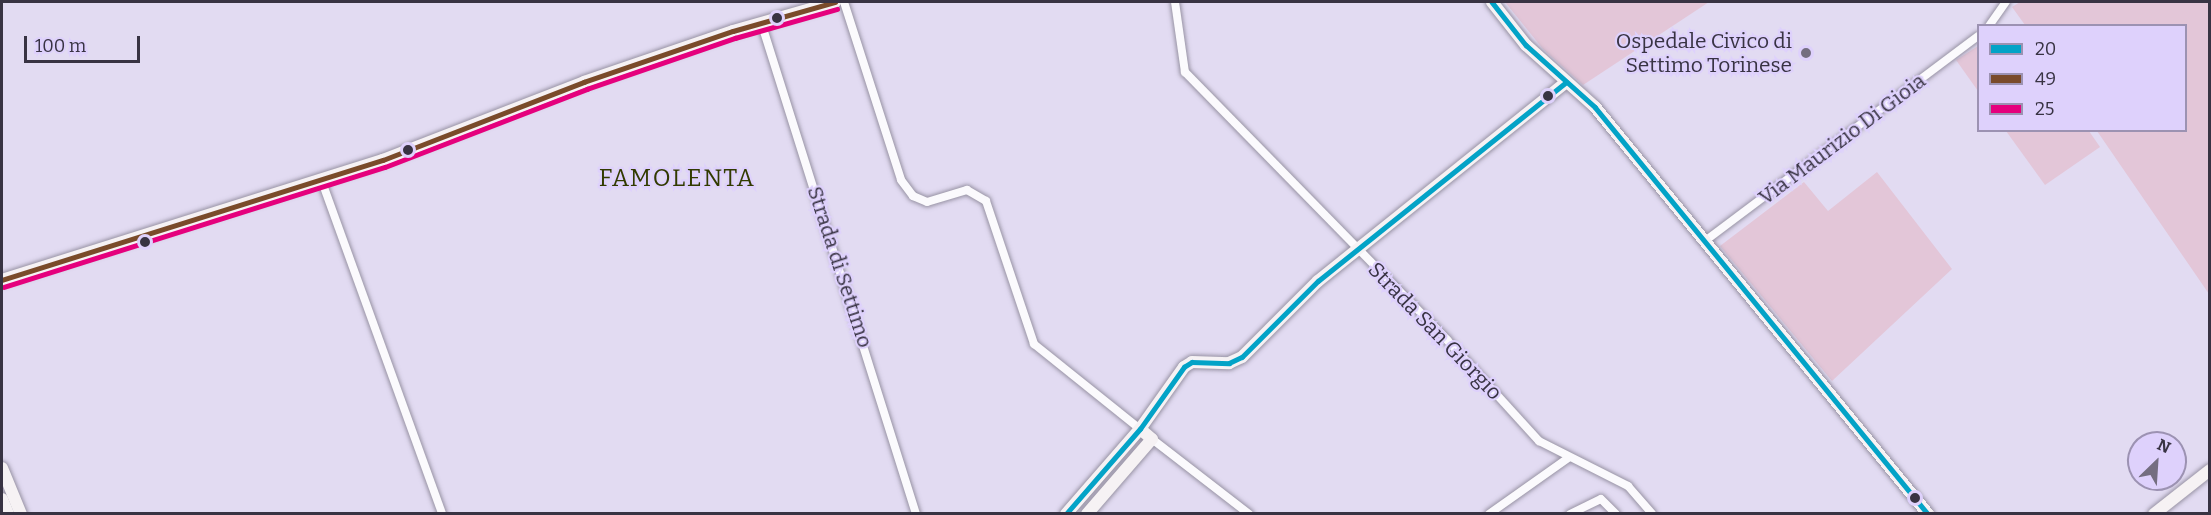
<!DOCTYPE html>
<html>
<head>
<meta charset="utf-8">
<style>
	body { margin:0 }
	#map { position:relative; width:2211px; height:515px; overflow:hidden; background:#e2dbf2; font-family:Bitter,serif }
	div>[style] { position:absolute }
	.green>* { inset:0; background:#e3c6d8 }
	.roads { filter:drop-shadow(0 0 2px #9893a4) drop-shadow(0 0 2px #9893a4) }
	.street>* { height:8px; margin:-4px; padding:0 4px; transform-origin:4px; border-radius:4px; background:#fbfafd }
	.secondary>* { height:12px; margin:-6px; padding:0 6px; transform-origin:6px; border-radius:6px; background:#f6f2f4 }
	.bus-1>* { height:4.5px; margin:-2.25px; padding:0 2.25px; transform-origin:2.25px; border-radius:2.25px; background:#03a3c7 }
	.bus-2>* { height:4.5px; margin:-2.25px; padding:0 2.25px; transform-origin:2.25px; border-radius:2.25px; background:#7a4b2a }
	.bus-3>* { height:4.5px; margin:-2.25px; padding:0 2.25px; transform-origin:2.25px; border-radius:2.25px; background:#e5007d }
	.dots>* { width:16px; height:16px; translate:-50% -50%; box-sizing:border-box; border:3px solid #ded1fc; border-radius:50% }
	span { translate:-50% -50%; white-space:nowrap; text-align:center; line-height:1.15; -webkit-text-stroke:4.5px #ded1fc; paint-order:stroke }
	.poi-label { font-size:21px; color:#383343 }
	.right { translate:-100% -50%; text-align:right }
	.street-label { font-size:21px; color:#383343 }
	.quarter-label { font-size:24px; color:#323b00; letter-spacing:1.5px }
	.frame { position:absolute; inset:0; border:3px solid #383343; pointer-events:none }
	.legend { position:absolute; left:1977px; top:24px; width:210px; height:108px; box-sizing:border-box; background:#ded1fc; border:2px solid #9c92b2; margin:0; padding:8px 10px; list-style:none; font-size:18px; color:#383343 }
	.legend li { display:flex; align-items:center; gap:12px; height:30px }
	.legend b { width:30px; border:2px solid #9c92b2 }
	.north { position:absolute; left:2127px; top:431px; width:60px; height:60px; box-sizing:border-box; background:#ded1fc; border:2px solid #9c92b2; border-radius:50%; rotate:25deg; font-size:16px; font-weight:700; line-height:24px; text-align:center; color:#383343 }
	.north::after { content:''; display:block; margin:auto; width:21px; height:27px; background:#746e80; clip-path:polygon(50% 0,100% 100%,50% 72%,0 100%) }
	.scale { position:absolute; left:24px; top:36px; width:116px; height:27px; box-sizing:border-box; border:3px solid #383343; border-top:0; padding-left:8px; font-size:18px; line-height:21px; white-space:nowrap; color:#383343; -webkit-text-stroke:4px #ded1fc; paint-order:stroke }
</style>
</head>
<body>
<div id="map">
	<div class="green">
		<div style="clip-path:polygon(1505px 2px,1709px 2px,1583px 85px,1543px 49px)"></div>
		<div style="clip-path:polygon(2020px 2px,2209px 2px,2209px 294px,2097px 131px,2186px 130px,2186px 26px,2025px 25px,2012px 7px)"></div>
		<div style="clip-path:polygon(1978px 46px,1978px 91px,1956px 60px)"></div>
		<div style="clip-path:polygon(2006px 131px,2089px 131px,2100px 147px,2045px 185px)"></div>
		<div style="clip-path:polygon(1877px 172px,1952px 269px,1832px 381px,1720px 246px,1804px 182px,1828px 211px)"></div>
	</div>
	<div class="roads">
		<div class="street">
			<div style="left:844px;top:2px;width:187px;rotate:72.2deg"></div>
			<div style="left:901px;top:180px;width:20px;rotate:53deg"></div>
			<div style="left:913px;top:196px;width:15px;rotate:23deg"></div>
			<div style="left:927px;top:202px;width:42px;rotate:-16.7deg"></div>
			<div style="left:967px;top:190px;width:22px;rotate:30deg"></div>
			<div style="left:986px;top:201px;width:151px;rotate:71.4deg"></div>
			<div style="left:1034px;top:344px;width:136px;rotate:38.7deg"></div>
			<div style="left:1175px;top:2px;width:71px;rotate:81.9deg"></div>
			<div style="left:1185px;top:72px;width:375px;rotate:45.6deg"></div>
			<div style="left:1447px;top:340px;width:137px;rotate:47.7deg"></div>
			<div style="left:1539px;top:441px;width:100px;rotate:26.8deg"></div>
			<div style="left:1628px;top:486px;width:37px;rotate:49deg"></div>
			<div style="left:761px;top:22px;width:516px;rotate:72.51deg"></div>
			<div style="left:1989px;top:26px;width:29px;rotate:-55deg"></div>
			<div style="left:321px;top:179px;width:356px;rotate:70.1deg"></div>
			<div style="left:1705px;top:241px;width:341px;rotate:-36.9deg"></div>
			<div style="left:1152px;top:439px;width:123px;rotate:37.7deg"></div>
			<div style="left:1489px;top:514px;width:97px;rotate:-35.3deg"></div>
			<div style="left:1570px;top:514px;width:34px;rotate:-26deg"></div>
			<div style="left:1601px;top:499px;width:21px;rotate:45deg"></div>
		</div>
		<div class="secondary">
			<div style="left:1492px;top:2px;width:55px;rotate:51.7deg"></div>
			<div style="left:1526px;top:45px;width:93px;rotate:41.9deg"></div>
			<div style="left:1595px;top:107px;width:526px;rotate:50.71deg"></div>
			<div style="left:2px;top:280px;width:399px;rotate:-17.5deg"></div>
			<div style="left:383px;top:160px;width:216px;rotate:-21.2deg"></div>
			<div style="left:584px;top:82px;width:157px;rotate:-18.9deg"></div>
			<div style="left:733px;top:31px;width:106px;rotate:-15.9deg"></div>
			<div style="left:2px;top:468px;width:50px;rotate:67.6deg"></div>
			<div style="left:2px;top:499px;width:16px;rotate:68deg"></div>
			<div style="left:1066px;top:514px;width:113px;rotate:-49deg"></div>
			<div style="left:1140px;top:429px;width:76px;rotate:-54.6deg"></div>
			<div style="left:1184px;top:367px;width:9px;rotate:-32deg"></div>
			<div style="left:1192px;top:362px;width:37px;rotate:2deg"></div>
			<div style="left:1229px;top:363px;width:14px;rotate:-25deg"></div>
			<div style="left:1242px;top:357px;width:107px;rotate:-45deg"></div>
			<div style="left:1318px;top:281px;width:318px;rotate:-38.7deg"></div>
			<div style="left:1087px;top:514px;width:99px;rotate:-49.1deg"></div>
			<div style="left:1152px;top:439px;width:16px;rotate:-140deg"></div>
			<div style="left:2154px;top:514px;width:71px;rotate:-38.2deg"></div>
		</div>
	</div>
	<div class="bus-1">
		<div style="left:1492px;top:2px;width:55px;rotate:51.7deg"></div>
		<div style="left:1526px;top:45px;width:93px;rotate:41.9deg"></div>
		<div style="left:1595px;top:107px;width:526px;rotate:50.71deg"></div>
		<div style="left:1066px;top:514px;width:113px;rotate:-49deg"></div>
		<div style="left:1140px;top:429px;width:76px;rotate:-54.6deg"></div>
		<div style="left:1184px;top:367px;width:9px;rotate:-32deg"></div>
		<div style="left:1192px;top:362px;width:37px;rotate:2deg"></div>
		<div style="left:1229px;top:363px;width:14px;rotate:-25deg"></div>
		<div style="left:1242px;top:357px;width:107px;rotate:-45deg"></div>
		<div style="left:1318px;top:281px;width:318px;rotate:-38.7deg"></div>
	</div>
	<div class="bus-2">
		<div style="left:2px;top:280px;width:399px;rotate:-17.5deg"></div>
		<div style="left:383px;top:160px;width:216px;rotate:-21.2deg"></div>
		<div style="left:584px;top:82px;width:157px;rotate:-18.9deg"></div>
		<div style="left:733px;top:31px;width:106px;rotate:-15.9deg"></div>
	</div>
	<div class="bus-3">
		<div style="left:4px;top:287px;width:399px;rotate:-17.5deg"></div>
		<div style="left:385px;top:167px;width:217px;rotate:-21.1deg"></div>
		<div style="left:587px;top:89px;width:157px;rotate:-19deg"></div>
		<div style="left:735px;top:38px;width:106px;rotate:-15.9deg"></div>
	</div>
	<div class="dots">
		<div style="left:777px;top:18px;background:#383343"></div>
		<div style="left:1806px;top:53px;background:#746e80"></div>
		<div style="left:1548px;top:96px;background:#383343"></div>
		<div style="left:408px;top:150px;background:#383343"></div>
		<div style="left:145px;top:242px;background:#383343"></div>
		<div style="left:1915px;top:498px;background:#383343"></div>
	</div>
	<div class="poi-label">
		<span class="right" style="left:1792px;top:53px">Ospedale Civico di<br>Settimo Torinese</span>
	</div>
	<div class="street-label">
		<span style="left:1842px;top:139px;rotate:-37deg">Via Maurizio Di Gioia</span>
		<span style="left:840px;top:267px;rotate:72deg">Strada di Settimo</span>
		<span style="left:1435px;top:331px;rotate:46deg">Strada San Giorgio</span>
	</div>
	<div class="quarter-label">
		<span style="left:677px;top:179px">FAMOLENTA</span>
	</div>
	<div class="frame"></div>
	<ul class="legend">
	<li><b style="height:8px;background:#03a3c7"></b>20</li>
	<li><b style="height:8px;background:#7a4b2a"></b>49</li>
	<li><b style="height:8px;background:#e5007d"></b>25</li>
	</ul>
	<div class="north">N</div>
	<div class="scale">100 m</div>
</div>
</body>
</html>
